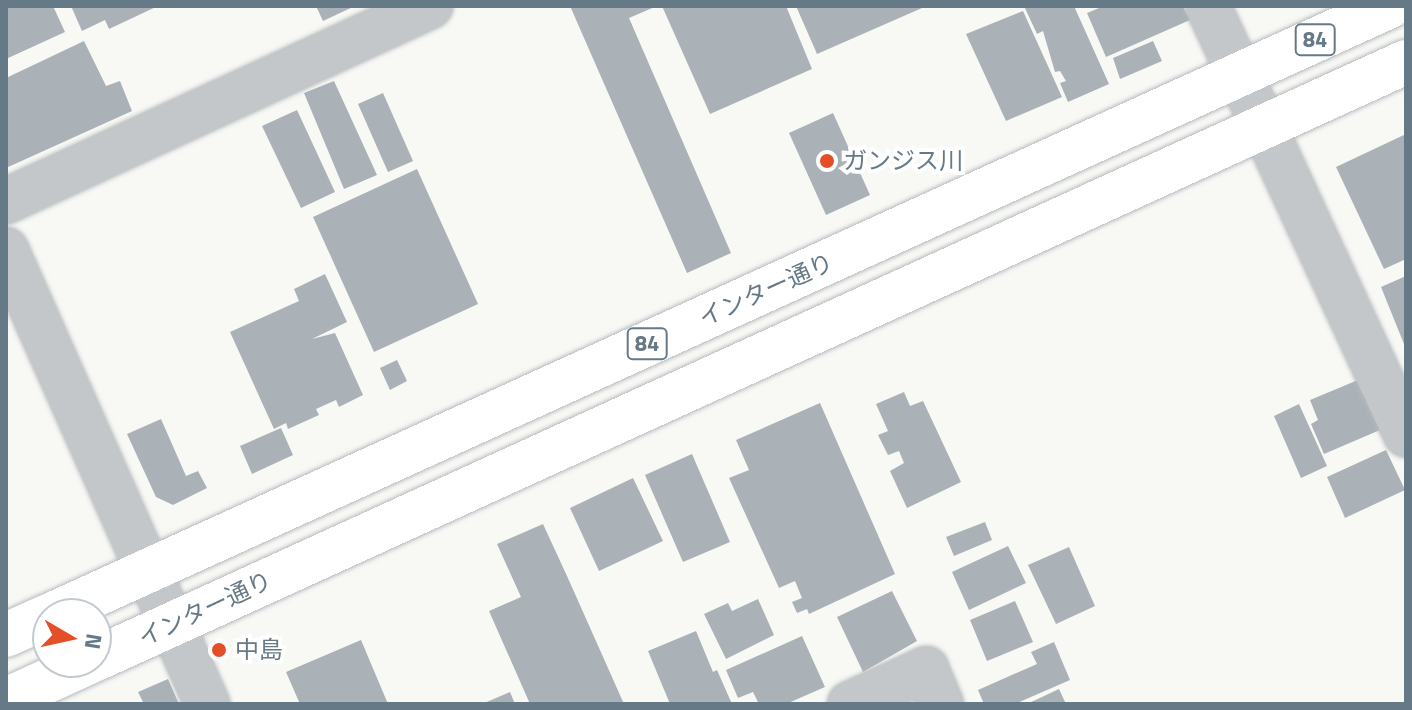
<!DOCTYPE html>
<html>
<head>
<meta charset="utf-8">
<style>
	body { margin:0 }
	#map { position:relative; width:1412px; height:710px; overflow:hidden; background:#f8f8f5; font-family:"Titillium Web","Noto Sans JP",sans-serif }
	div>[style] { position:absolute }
	.building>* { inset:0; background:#aab2b8 }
	.roads { filter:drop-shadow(0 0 2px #b6bbbe) drop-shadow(0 0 2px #b6bbbe) }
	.minor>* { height:44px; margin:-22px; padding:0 22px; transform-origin:22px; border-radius:22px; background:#c3c7ca }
	.major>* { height:44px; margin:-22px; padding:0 22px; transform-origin:22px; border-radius:22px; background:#fff }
	.dots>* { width:22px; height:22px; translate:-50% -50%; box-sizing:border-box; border:4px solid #fff; border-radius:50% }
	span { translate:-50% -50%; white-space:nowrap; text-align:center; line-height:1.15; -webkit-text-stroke:8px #fff; paint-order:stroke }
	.shield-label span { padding:2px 6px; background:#fff; border:2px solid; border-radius:6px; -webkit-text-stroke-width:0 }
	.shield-label { font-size:22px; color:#667986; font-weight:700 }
	.poi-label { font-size:24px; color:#667986 }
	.left { translate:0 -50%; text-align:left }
	.street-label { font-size:24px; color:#667986 }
	.frame { position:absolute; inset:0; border:8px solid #667986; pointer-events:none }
	.north { position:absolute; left:32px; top:598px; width:80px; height:80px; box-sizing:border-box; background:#fff; border:2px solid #c2c9cf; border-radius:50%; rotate:99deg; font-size:22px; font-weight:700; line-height:32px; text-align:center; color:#667986 }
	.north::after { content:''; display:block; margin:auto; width:28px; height:36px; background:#e54f28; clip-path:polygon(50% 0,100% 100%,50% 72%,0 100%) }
</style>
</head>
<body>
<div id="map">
	<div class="building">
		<div style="clip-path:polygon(6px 6px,53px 6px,65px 32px,6px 59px)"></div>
		<div style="clip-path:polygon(71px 6px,158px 6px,109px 29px,105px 20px,82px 31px)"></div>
		<div style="clip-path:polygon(316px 6px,355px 6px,323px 21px)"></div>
		<div style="clip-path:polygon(570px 6px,657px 6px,629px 18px,731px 253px,687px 273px)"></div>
		<div style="clip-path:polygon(662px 6px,786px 6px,812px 69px,710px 114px)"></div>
		<div style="clip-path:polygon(796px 6px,921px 6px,922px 8px,817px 54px)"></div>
		<div style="clip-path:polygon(1024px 6px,1074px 6px,1109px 84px,1068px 102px,1060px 83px,1066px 81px,1060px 71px,1055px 72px,1043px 31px,1037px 34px)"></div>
		<div style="clip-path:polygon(1104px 6px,1183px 6px,1190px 20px,1106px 57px,1087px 13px)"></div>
		<div style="clip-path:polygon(1023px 11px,1062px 97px,1006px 121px,966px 34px)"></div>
		<div style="clip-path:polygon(84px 41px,106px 86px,120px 81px,132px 111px,6px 168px,6px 78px)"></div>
		<div style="clip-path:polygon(1153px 41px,1162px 61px,1120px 79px,1113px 58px)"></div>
		<div style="clip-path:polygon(334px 81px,377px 175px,344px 189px,304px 93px)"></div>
		<div style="clip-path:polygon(383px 93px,413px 161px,388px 172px,358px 104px)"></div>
		<div style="clip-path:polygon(297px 110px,335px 192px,301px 208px,262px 126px)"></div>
		<div style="clip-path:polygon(833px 113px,870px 195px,826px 215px,789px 133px)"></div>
		<div style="clip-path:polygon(1406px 134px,1406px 259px,1384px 269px,1336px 167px)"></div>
		<div style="clip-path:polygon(417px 169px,478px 304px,374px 352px,313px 217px)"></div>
		<div style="clip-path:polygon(325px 274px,347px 322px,312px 339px,335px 333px,363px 395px,339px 407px,336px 400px,316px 409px,319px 415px,288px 429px,286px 423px,274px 429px,230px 332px,299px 301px,294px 289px)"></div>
		<div style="clip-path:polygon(1406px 276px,1406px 349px,1381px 287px)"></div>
		<div style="clip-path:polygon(397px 360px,407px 381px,390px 390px,380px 368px)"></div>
		<div style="clip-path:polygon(1358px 380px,1380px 430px,1324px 454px,1311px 424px,1318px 420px,1310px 400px)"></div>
		<div style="clip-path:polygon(904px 392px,910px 406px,923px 401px,961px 482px,907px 508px,890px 471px,904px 463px,899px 451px,888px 455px,878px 435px,888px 431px,876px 404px)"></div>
		<div style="clip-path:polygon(820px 403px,895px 574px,809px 614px,807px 609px,797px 613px,792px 602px,802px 598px,795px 581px,779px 588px,729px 478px,749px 470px,736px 440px)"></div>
		<div style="clip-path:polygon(1299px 404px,1327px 466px,1301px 478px,1274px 416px)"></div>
		<div style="clip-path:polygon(161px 419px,186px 476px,198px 471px,207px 488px,173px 505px,156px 497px,127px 434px)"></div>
		<div style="clip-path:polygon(281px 428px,293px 455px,252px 474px,240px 446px)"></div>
		<div style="clip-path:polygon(1386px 450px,1405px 490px,1345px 518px,1327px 477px)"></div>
		<div style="clip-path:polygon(692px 454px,730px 542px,683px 562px,645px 475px)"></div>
		<div style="clip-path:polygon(633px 478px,663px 541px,599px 571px,570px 508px)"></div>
		<div style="clip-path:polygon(985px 522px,992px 540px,954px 556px,946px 537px)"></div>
		<div style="clip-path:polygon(543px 524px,567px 576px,624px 704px,530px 704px,489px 611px,521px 597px,497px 544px)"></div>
		<div style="clip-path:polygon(1008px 546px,1026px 583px,969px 610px,952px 572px)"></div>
		<div style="clip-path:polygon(1069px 547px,1095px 606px,1056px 624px,1028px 565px)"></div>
		<div style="clip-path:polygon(892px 591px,917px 641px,863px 672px,837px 617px)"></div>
		<div style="clip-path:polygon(758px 599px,774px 635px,726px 659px,704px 614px,728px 603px,732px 611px)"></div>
		<div style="clip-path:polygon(1015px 601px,1033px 642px,987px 661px,970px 620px)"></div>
		<div style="clip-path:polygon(696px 631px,713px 672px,717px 670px,732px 704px,670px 704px,648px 651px)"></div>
		<div style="clip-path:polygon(802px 636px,825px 687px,786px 704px,759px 704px,753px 692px,738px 698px,726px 670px)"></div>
		<div style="clip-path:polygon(361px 640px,388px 704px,300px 704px,286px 672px)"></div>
		<div style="clip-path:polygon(1054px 642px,1070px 680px,1015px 704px,984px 704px,978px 690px,1037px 664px,1031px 652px)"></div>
		<div style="clip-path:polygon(168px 679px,179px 704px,144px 704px,138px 692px)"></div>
		<div style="clip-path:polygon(1059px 689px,1066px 704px,1027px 704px)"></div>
		<div style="clip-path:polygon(510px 692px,515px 704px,482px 704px)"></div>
	</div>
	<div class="roads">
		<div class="minor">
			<div style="left:1208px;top:6px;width:472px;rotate:65.2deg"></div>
			<div style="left:6px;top:201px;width:467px;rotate:-24.7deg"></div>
			<div style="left:6px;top:250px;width:497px;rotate:66.1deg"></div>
			<div style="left:850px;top:704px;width:84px;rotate:-24.7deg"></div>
			<div style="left:926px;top:669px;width:38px;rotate:67deg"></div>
		</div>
		<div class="major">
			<div style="left:53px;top:614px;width:1469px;rotate:-24.45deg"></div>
			<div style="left:6px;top:635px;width:46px;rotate:-24.3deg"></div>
			<div style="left:96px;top:659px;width:1440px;rotate:-24.5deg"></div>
			<div style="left:6px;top:700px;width:91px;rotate:-24.6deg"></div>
		</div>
	</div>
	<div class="dots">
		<div style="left:827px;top:161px;background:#e54f28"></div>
		<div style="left:219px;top:650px;background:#e54f28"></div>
	</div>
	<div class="shield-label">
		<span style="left:1315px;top:40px">84</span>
		<span style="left:647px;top:344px">84</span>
	</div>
	<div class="poi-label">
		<span class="left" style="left:843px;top:161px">ガンジス川</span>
		<span class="left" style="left:235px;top:650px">中島</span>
	</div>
	<div class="street-label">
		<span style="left:766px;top:290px;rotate:-24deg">インター通り</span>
		<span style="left:205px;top:609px;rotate:-25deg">インター通り</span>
	</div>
	<div class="frame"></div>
	<div class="north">N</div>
</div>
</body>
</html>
